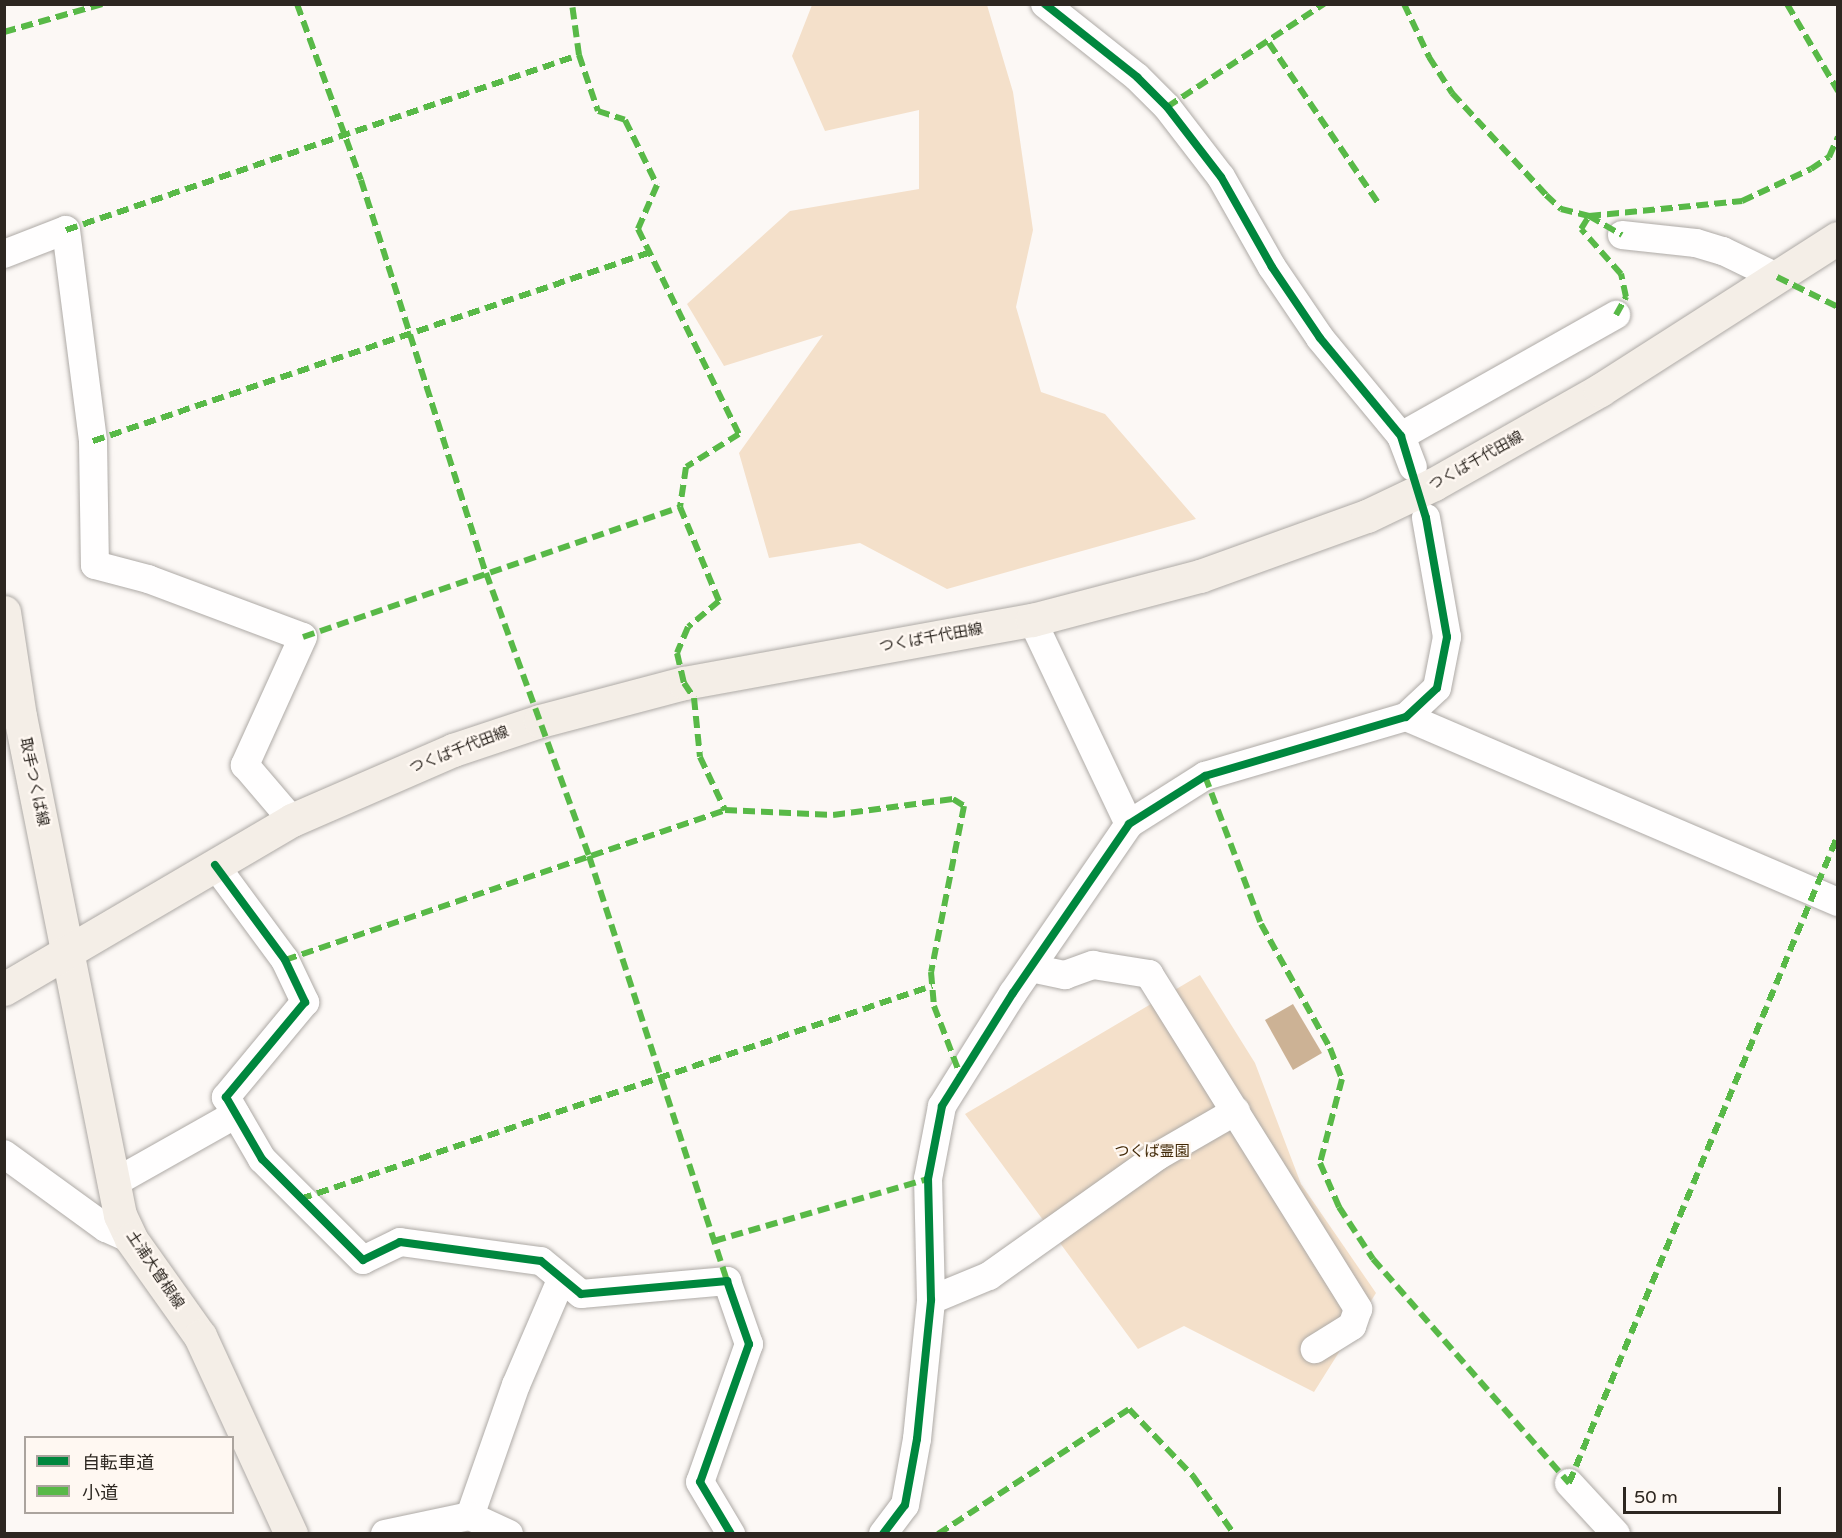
<!DOCTYPE html>
<html>
<head>
<meta charset="utf-8">
<style>
	body { margin:0 }
	#map { position:relative; width:1842px; height:1538px; overflow:hidden; background:#fcf8f5; font-family:"Varela Round","Noto Sans JP",sans-serif }
	div>[style] { position:absolute }
	.green>* { inset:0; background:#f4e0ca }
	.water>* { inset:0; background:#ccb295 }
	.roads { filter:drop-shadow(0 0 2px #aeaaa6) drop-shadow(0 0 2px #aeaaa6) }
	.minor>* { height:28px; margin:-14px; padding:0 14px; transform-origin:14px; border-radius:14px; background:#fffefe }
	.major>* { height:33px; margin:-16.5px; padding:0 16.5px; transform-origin:16.5px; border-radius:16.5px; background:#f4eee7 }
	.quiet>* { height:6px; margin-top:-3px; transform-origin:0; background:repeating-linear-gradient(90deg,#58b947 0 12px,transparent 0 18px) }
	.cycleway>* { height:8px; margin:-4px; padding:0 4px; transform-origin:4px; border-radius:4px; background:#00873e }
	span { translate:-50% -50%; white-space:nowrap; text-align:center; line-height:1.15; -webkit-text-stroke:4.5px #fff8f2; paint-order:stroke }
	.street-label { font-size:15px; color:#2d2721 }
	.park-label { font-size:15px; color:#412806 }
	.frame { position:absolute; inset:0; border:6px solid #2d2721; pointer-events:none }
	.legend { position:absolute; left:24px; top:1436px; width:210px; height:78px; box-sizing:border-box; background:#fff8f2; border:2px solid #aba49e; margin:0; padding:8px 10px; list-style:none; font-size:18px; color:#2d2721 }
	.legend li { display:flex; align-items:center; gap:12px; height:30px }
	.legend b { width:30px; border:2px solid #aba49e }
	.scale { position:absolute; left:1623px; top:1487px; width:158px; height:27px; box-sizing:border-box; border:3px solid #2d2721; border-top:0; padding-left:8px; font-size:18px; line-height:21px; white-space:nowrap; color:#2d2721; -webkit-text-stroke:4px #fff8f2; paint-order:stroke }
</style>
</head>
<body>
<div id="map">
	<div class="green">
		<div style="clip-path:polygon(812px 5px,987px 5px,1013px 92px,1033px 230px,1016px 307px,1041px 392px,1105px 414px,1196px 519px,947px 589px,860px 543px,769px 558px,739px 453px,823px 335px,724px 366px,687px 304px,790px 211px,919px 189px,919px 110px,825px 131px,792px 56px)"></div>
		<div style="clip-path:polygon(1200px 975px,1255px 1063px,1301px 1184px,1376px 1293px,1314px 1392px,1184px 1326px,1138px 1349px,965px 1114px)"></div>
	</div>
	<div class="water">
		<div style="clip-path:polygon(1293px 1004px,1322px 1053px,1293px 1070px,1265px 1020px)"></div>
	</div>
	<div class="roads">
		<div class="minor">
			<div style="left:1045px;top:4px;width:117px;rotate:38.4deg"></div>
			<div style="left:1137px;top:77px;width:42px;rotate:45deg"></div>
			<div style="left:1167px;top:107px;width:88px;rotate:52.4deg"></div>
			<div style="left:1221px;top:177px;width:103px;rotate:60.5deg"></div>
			<div style="left:1272px;top:267px;width:86px;rotate:55.9deg"></div>
			<div style="left:1320px;top:338px;width:127px;rotate:50.4deg"></div>
			<div style="left:1401px;top:436px;width:33px;rotate:69deg"></div>
			<div style="left:1622px;top:235px;width:74px;rotate:6.2deg"></div>
			<div style="left:1696px;top:243px;width:28px;rotate:17deg"></div>
			<div style="left:1723px;top:251px;width:60px;rotate:25.7deg"></div>
			<div style="left:4px;top:254px;width:66px;rotate:-21.2deg"></div>
			<div style="left:66px;top:230px;width:213px;rotate:82.7deg"></div>
			<div style="left:93px;top:441px;width:124px;rotate:89.1deg"></div>
			<div style="left:95px;top:565px;width:55px;rotate:14.8deg"></div>
			<div style="left:148px;top:579px;width:165px;rotate:20.5deg"></div>
			<div style="left:303px;top:637px;width:141px;rotate:114.4deg"></div>
			<div style="left:245px;top:765px;width:72px;rotate:49.5deg"></div>
			<div style="left:1401px;top:436px;width:247px;rotate:-29.4deg"></div>
			<div style="left:1032px;top:620px;width:226px;rotate:64.6deg"></div>
			<div style="left:1406px;top:717px;width:470px;rotate:23.2deg"></div>
			<div style="left:215px;top:865px;width:118px;rotate:53.6deg"></div>
			<div style="left:285px;top:960px;width:47px;rotate:64.5deg"></div>
			<div style="left:305px;top:1002px;width:124px;rotate:129.7deg"></div>
			<div style="left:226px;top:1097px;width:72px;rotate:59.9deg"></div>
			<div style="left:262px;top:1159px;width:143px;rotate:45deg"></div>
			<div style="left:363px;top:1260px;width:41px;rotate:-25.9deg"></div>
			<div style="left:400px;top:1242px;width:142px;rotate:7.7deg"></div>
			<div style="left:541px;top:1261px;width:52px;rotate:39.5deg"></div>
			<div style="left:581px;top:1294px;width:147px;rotate:-5.1deg"></div>
			<div style="left:727px;top:1281px;width:67px;rotate:70.8deg"></div>
			<div style="left:749px;top:1344px;width:146px;rotate:109.5deg"></div>
			<div style="left:700px;top:1482px;width:61px;rotate:59.2deg"></div>
			<div style="left:1031px;top:968px;width:35px;rotate:12deg"></div>
			<div style="left:1065px;top:975px;width:30px;rotate:-20deg"></div>
			<div style="left:1093px;top:965px;width:57px;rotate:9.1deg"></div>
			<div style="left:1149px;top:974px;width:395px;rotate:58deg"></div>
			<div style="left:1358px;top:1309px;width:18px;rotate:109deg"></div>
			<div style="left:1352px;top:1326px;width:44px;rotate:148.1deg"></div>
			<div style="left:4px;top:1154px;width:126px;rotate:36deg"></div>
			<div style="left:106px;top:1228px;width:27px;rotate:24deg"></div>
			<div style="left:112px;top:1184px;width:142px;rotate:-29.4deg"></div>
			<div style="left:931px;top:1300px;width:63px;rotate:-22.5deg"></div>
			<div style="left:989px;top:1276px;width:207px;rotate:-35.4deg"></div>
			<div style="left:1158px;top:1156px;width:90px;rotate:-30deg"></div>
			<div style="left:1569px;top:1483px;width:69px;rotate:47.3deg"></div>
			<div style="left:470px;top:1516px;width:139px;rotate:-70.7deg"></div>
			<div style="left:516px;top:1385px;width:114px;rotate:-66.8deg"></div>
			<div style="left:385px;top:1534px;width:87px;rotate:-12deg"></div>
			<div style="left:470px;top:1516px;width:43px;rotate:24.8deg"></div>
			<div style="left:883px;top:1534px;width:36px;rotate:-53deg"></div>
			<div style="left:905px;top:1505px;width:67px;rotate:-79.7deg"></div>
			<div style="left:917px;top:1439px;width:140px;rotate:-84.2deg"></div>
			<div style="left:931px;top:1300px;width:121px;rotate:-91.4deg"></div>
			<div style="left:928px;top:1179px;width:74px;rotate:-79.1deg"></div>
			<div style="left:942px;top:1106px;width:133px;rotate:-57.9deg"></div>
			<div style="left:1013px;top:993px;width:205px;rotate:-55.5deg"></div>
			<div style="left:1129px;top:824px;width:90px;rotate:-32.3deg"></div>
			<div style="left:1205px;top:776px;width:209px;rotate:-16.4deg"></div>
			<div style="left:1406px;top:717px;width:42px;rotate:-43.1deg"></div>
			<div style="left:1437px;top:688px;width:52px;rotate:-78.9deg"></div>
			<div style="left:1447px;top:637px;width:121px;rotate:-100deg"></div>
		</div>
		<div class="major">
			<div style="left:4px;top:612px;width:105px;rotate:81.3deg"></div>
			<div style="left:20px;top:716px;width:509px;rotate:78.67deg"></div>
			<div style="left:120px;top:1215px;width:26px;rotate:65deg"></div>
			<div style="left:131px;top:1239px;width:119px;rotate:54.6deg"></div>
			<div style="left:200px;top:1336px;width:218px;rotate:65.3deg"></div>
			<div style="left:4px;top:989px;width:334px;rotate:-30.4deg"></div>
			<div style="left:292px;top:820px;width:176px;rotate:-23.5deg"></div>
			<div style="left:453px;top:750px;width:92px;rotate:-18.4deg"></div>
			<div style="left:540px;top:721px;width:149px;rotate:-14.8deg"></div>
			<div style="left:684px;top:683px;width:354px;rotate:-10.3deg"></div>
			<div style="left:1032px;top:620px;width:174px;rotate:-14.7deg"></div>
			<div style="left:1200px;top:576px;width:177px;rotate:-19.8deg"></div>
			<div style="left:1367px;top:516px;width:74px;rotate:-25.5deg"></div>
			<div style="left:1434px;top:484px;width:191px;rotate:-29.5deg"></div>
			<div style="left:1600px;top:390px;width:282px;rotate:-32.6deg"></div>
		</div>
	</div>
	<div class="quiet">
		<div style="left:297px;top:4px;width:187px;rotate:70deg"></div>
		<div style="left:361px;top:180px;width:412px;rotate:72.4deg"></div>
		<div style="left:486px;top:573px;width:301px;rotate:70deg"></div>
		<div style="left:589px;top:856px;width:447px;rotate:72deg"></div>
		<div style="left:1404px;top:4px;width:59px;rotate:64.7deg"></div>
		<div style="left:1429px;top:57px;width:43px;rotate:57.4deg"></div>
		<div style="left:1452px;top:93px;width:139px;rotate:47.3deg"></div>
		<div style="left:1546px;top:195px;width:21px;rotate:43deg"></div>
		<div style="left:1561px;top:209px;width:29px;rotate:14deg"></div>
		<div style="left:1589px;top:216px;width:38px;rotate:30deg"></div>
		<div style="left:1787px;top:4px;width:101px;rotate:59.6deg"></div>
		<div style="left:4px;top:32px;width:102px;rotate:-15.9deg"></div>
		<div style="left:1269px;top:43px;width:194px;rotate:55.7deg"></div>
		<div style="left:579px;top:55px;width:59px;rotate:71.3deg"></div>
		<div style="left:598px;top:111px;width:28px;rotate:18deg"></div>
		<div style="left:625px;top:120px;width:72px;rotate:63.8deg"></div>
		<div style="left:657px;top:185px;width:48px;rotate:113.4deg"></div>
		<div style="left:638px;top:229px;width:229px;rotate:63.8deg"></div>
		<div style="left:739px;top:434px;width:62px;rotate:148.1deg"></div>
		<div style="left:686px;top:467px;width:40px;rotate:98.5deg"></div>
		<div style="left:680px;top:507px;width:102px;rotate:67.5deg"></div>
		<div style="left:719px;top:601px;width:40px;rotate:140deg"></div>
		<div style="left:688px;top:627px;width:28px;rotate:113deg"></div>
		<div style="left:677px;top:653px;width:31px;rotate:77deg"></div>
		<div style="left:684px;top:683px;width:18px;rotate:56deg"></div>
		<div style="left:694px;top:698px;width:59px;rotate:84.2deg"></div>
		<div style="left:700px;top:757px;width:59px;rotate:64.7deg"></div>
		<div style="left:1167px;top:107px;width:188px;rotate:-33.3deg"></div>
		<div style="left:66px;top:230px;width:542px;rotate:-18.84deg"></div>
		<div style="left:579px;top:55px;width:51px;rotate:-97.8deg"></div>
		<div style="left:1777px;top:277px;width:68px;rotate:26.2deg"></div>
		<div style="left:1616px;top:315px;width:21px;rotate:-61deg"></div>
		<div style="left:1626px;top:297px;width:24px;rotate:-102deg"></div>
		<div style="left:1621px;top:274px;width:60px;rotate:-131.6deg"></div>
		<div style="left:1581px;top:229px;width:15px;rotate:-58deg"></div>
		<div style="left:1589px;top:216px;width:154px;rotate:-5.6deg"></div>
		<div style="left:1742px;top:201px;width:76px;rotate:-24.9deg"></div>
		<div style="left:1811px;top:169px;width:22px;rotate:-34deg"></div>
		<div style="left:1829px;top:157px;width:22px;rotate:-66deg"></div>
		<div style="left:93px;top:441px;width:586px;rotate:-18.71deg"></div>
		<div style="left:303px;top:637px;width:399px;rotate:-19deg"></div>
		<div style="left:1205px;top:776px;width:158px;rotate:69.3deg"></div>
		<div style="left:1261px;top:924px;width:142px;rotate:60.9deg"></div>
		<div style="left:1330px;top:1048px;width:33px;rotate:69deg"></div>
		<div style="left:1342px;top:1079px;width:87px;rotate:104.7deg"></div>
		<div style="left:1320px;top:1163px;width:48px;rotate:66.6deg"></div>
		<div style="left:1339px;top:1207px;width:62px;rotate:56.8deg"></div>
		<div style="left:1373px;top:1259px;width:298px;rotate:48.8deg"></div>
		<div style="left:1569px;top:1483px;width:702px;rotate:-67.46deg"></div>
		<div style="left:285px;top:960px;width:465px;rotate:-18.8deg"></div>
		<div style="left:725px;top:810px;width:108px;rotate:2.7deg"></div>
		<div style="left:833px;top:815px;width:121px;rotate:-7.6deg"></div>
		<div style="left:953px;top:799px;width:13px;rotate:32deg"></div>
		<div style="left:964px;top:806px;width:169px;rotate:101.2deg"></div>
		<div style="left:931px;top:972px;width:34px;rotate:85deg"></div>
		<div style="left:934px;top:1006px;width:76px;rotate:69.2deg"></div>
		<div style="left:300px;top:1199px;width:667px;rotate:-18.63deg"></div>
		<div style="left:714px;top:1241px;width:223px;rotate:-16.2deg"></div>
		<div style="left:938px;top:1534px;width:228px;rotate:-33.2deg"></div>
		<div style="left:1129px;top:1409px;width:93px;rotate:46.3deg"></div>
		<div style="left:1193px;top:1476px;width:71px;rotate:54.7deg"></div>
	</div>
	<div class="cycleway">
		<div style="left:215px;top:865px;width:118px;rotate:53.6deg"></div>
		<div style="left:285px;top:960px;width:47px;rotate:64.5deg"></div>
		<div style="left:305px;top:1002px;width:124px;rotate:129.7deg"></div>
		<div style="left:226px;top:1097px;width:72px;rotate:59.9deg"></div>
		<div style="left:262px;top:1159px;width:143px;rotate:45deg"></div>
		<div style="left:363px;top:1260px;width:41px;rotate:-25.9deg"></div>
		<div style="left:400px;top:1242px;width:142px;rotate:7.7deg"></div>
		<div style="left:541px;top:1261px;width:52px;rotate:39.5deg"></div>
		<div style="left:581px;top:1294px;width:147px;rotate:-5.1deg"></div>
		<div style="left:727px;top:1281px;width:67px;rotate:70.8deg"></div>
		<div style="left:749px;top:1344px;width:146px;rotate:109.5deg"></div>
		<div style="left:700px;top:1482px;width:61px;rotate:59.2deg"></div>
		<div style="left:883px;top:1534px;width:36px;rotate:-53deg"></div>
		<div style="left:905px;top:1505px;width:67px;rotate:-79.7deg"></div>
		<div style="left:917px;top:1439px;width:140px;rotate:-84.2deg"></div>
		<div style="left:931px;top:1300px;width:121px;rotate:-91.4deg"></div>
		<div style="left:928px;top:1179px;width:74px;rotate:-79.1deg"></div>
		<div style="left:942px;top:1106px;width:133px;rotate:-57.9deg"></div>
		<div style="left:1013px;top:993px;width:205px;rotate:-55.5deg"></div>
		<div style="left:1129px;top:824px;width:90px;rotate:-32.3deg"></div>
		<div style="left:1205px;top:776px;width:209px;rotate:-16.4deg"></div>
		<div style="left:1406px;top:717px;width:42px;rotate:-43.1deg"></div>
		<div style="left:1437px;top:688px;width:52px;rotate:-78.9deg"></div>
		<div style="left:1447px;top:637px;width:121px;rotate:-100deg"></div>
		<div style="left:1426px;top:518px;width:86px;rotate:-107deg"></div>
		<div style="left:1401px;top:436px;width:127px;rotate:-129.6deg"></div>
		<div style="left:1320px;top:338px;width:86px;rotate:-124.1deg"></div>
		<div style="left:1272px;top:267px;width:103px;rotate:-119.5deg"></div>
		<div style="left:1221px;top:177px;width:88px;rotate:-127.6deg"></div>
		<div style="left:1167px;top:107px;width:42px;rotate:-135deg"></div>
		<div style="left:1137px;top:77px;width:117px;rotate:-141.6deg"></div>
	</div>
	<div class="street-label">
		<span style="left:1476px;top:461px;rotate:-29deg">つくば千代田線</span>
		<span style="left:931px;top:638px;rotate:-10deg">つくば千代田線</span>
		<span style="left:459px;top:750px;rotate:-21deg">つくば千代田線</span>
		<span style="left:34px;top:782px;rotate:78deg">取手つくば線</span>
		<span style="left:155px;top:1270px;rotate:56deg">土浦大曽根線</span>
	</div>
	<div class="park-label">
		<span style="left:1152px;top:1152px">つくば霊園</span>
	</div>
	<div class="frame"></div>
	<ul class="legend">
	<li><b style="height:8px;background:#00873e"></b>自転車道</li>
	<li><b style="height:8px;background:#58b947"></b>小道</li>
	</ul>
	<div class="scale">50 m</div>
</div>
</body>
</html>
